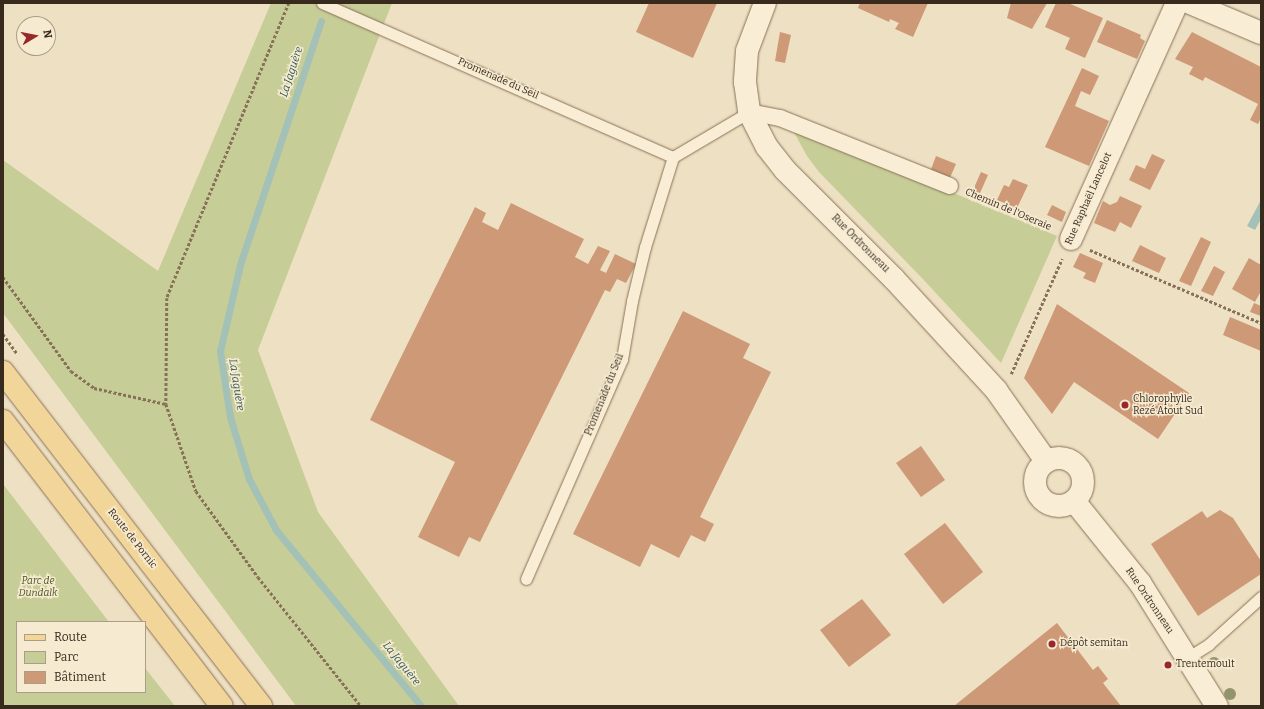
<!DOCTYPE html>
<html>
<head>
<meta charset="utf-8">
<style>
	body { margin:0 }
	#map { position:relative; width:1264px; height:709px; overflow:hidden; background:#eee0c2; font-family:Bitter,serif }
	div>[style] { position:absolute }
	.green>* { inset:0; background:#c7cd96 }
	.water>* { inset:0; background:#a4c1b8 }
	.stream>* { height:7px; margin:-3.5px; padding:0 3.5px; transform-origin:3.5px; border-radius:3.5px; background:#a4c1b8 }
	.building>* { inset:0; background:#cd9977 }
	.path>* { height:2.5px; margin-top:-1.25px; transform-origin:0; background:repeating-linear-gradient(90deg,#887159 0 3px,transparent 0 5px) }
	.roads { filter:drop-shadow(0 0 1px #887159) drop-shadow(0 0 1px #887159) }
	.service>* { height:11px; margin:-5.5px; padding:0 5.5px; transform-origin:5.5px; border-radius:5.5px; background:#f9eed5 }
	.pedestrian>* { height:16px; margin:-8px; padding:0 8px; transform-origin:8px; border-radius:8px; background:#f9eed5 }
	.minor>* { height:22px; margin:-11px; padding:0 11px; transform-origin:11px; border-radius:11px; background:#f9eed5 }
	.tertiary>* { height:22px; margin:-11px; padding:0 11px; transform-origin:11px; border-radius:11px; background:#f9eed5 }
	.tertiary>.ring { margin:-11px; padding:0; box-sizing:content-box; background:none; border:22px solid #f9eed5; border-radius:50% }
	.primary>* { height:22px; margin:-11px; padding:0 11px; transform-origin:11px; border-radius:11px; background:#f2d599 }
	.trees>* { width:12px; height:12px; margin:-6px; border-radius:50%; background:#93946b }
	.dots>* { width:11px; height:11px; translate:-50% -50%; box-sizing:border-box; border:2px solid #f6ebd1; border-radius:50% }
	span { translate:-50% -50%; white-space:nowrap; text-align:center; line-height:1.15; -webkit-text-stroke:3px #f6ebd1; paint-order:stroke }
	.street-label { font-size:10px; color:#382a1d }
	.poi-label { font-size:10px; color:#382a1d }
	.left { translate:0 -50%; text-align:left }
	.park-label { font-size:10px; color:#495524; font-style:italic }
	.water-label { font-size:11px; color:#2c5854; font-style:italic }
	.frame { position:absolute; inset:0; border:4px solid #382a1d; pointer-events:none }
	.legend { position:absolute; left:16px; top:621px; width:130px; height:72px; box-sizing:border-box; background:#f6ebd1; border:1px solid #aa9e89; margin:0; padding:5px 7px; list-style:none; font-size:12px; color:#382a1d }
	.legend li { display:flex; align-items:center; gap:8px; height:20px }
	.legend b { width:20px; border:1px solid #aa9e89 }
	.north { position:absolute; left:16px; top:16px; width:40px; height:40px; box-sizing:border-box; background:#f6ebd1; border:1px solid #aa9e89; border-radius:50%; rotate:80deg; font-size:11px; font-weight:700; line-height:16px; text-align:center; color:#382a1d }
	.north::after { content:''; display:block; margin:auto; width:14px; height:18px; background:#98282b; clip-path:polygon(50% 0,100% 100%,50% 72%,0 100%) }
</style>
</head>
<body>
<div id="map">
	<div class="green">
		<div style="clip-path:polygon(271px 3px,392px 3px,258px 350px,318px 512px,459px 706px,296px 706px,3px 313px,3px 160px,158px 271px)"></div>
		<div style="clip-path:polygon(790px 125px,1057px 236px,1001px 363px,920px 276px,819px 172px,807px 156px)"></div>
		<div style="clip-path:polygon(3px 484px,109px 622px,17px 622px,17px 692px,145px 692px,145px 668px,175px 706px,3px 706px)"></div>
	</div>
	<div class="water">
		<div style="clip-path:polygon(1261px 200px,1261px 219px,1255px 230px,1247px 226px)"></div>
	</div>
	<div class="stream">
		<div style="left:321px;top:21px;width:257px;rotate:108.4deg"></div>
		<div style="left:240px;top:265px;width:88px;rotate:103.1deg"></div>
		<div style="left:220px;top:351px;width:67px;rotate:81.4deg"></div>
		<div style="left:230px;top:417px;width:65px;rotate:73deg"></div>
		<div style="left:249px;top:479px;width:58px;rotate:62.1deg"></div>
		<div style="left:276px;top:530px;width:228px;rotate:50.5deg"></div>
	</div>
	<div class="building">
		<div style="clip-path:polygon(649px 3px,717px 3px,693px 58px,636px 32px)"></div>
		<div style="clip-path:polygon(860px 3px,928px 3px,913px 37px,895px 29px,899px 23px,890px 19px,889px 22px,858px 8px)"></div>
		<div style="clip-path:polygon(1011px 3px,1047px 3px,1032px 29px,1007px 18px)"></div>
		<div style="clip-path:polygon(1056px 3px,1068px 3px,1103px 18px,1085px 58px,1065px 49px,1070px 38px,1045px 27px)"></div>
		<div style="clip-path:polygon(1107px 20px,1141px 35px,1140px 38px,1145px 41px,1137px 59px,1097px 42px)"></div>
		<div style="clip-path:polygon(780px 32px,791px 35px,785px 63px,775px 61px)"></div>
		<div style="clip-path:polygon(1192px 32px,1261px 67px,1261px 118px,1258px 124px,1250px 120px,1258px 104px,1205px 77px,1203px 81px,1189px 74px,1193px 67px,1175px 59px)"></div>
		<div style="clip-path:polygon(1082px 68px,1099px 76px,1090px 95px,1081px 91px,1075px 106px,1109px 121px,1089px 166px,1045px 147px)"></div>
		<div style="clip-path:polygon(1152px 154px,1165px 160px,1150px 190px,1129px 180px,1136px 165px,1145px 169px)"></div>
		<div style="clip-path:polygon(936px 156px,956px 164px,949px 180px,930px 172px)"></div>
		<div style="clip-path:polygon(981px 172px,988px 175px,980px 193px,973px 190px)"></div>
		<div style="clip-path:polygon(1013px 179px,1028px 185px,1017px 208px,997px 200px,1004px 185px,1009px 187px)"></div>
		<div style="clip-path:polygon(1120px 196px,1142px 206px,1131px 228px,1120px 222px,1115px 232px,1094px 223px,1103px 201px,1110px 205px,1117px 202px)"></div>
		<div style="clip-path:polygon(511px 203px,584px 239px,575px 257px,588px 264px,598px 246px,610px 251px,600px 270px,606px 273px,615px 254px,636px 264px,626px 283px,617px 279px,610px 292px,605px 290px,480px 542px,469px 537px,459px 557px,418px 537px,455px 462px,370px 420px,475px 207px,486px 213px,482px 222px,498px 230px)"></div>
		<div style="clip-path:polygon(1052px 205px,1066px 212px,1062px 222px,1047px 215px)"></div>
		<div style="clip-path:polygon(1201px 237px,1211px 242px,1191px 286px,1179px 281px)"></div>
		<div style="clip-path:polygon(1140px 245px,1166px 258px,1159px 273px,1132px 261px)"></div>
		<div style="clip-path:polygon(1080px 253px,1103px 263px,1095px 283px,1083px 278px,1086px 273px,1073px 267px)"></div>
		<div style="clip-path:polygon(1249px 258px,1261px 265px,1261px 291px,1255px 302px,1232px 289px)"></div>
		<div style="clip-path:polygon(1214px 266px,1225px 272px,1213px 296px,1201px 291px)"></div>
		<div style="clip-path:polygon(1254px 303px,1261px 306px,1261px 316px,1250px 312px)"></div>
		<div style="clip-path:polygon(1057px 304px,1189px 393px,1158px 439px,1074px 382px,1052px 414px,1024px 378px)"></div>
		<div style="clip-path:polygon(683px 311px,750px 344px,743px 358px,771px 372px,700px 517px,714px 524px,705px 542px,691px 535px,679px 558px,651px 544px,640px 567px,573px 534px)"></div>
		<div style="clip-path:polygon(1230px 317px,1261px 330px,1261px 351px,1223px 335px)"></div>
		<div style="clip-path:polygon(921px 446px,945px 480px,921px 497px,896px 463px)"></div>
		<div style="clip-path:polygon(1220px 510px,1233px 518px,1261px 561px,1261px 574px,1198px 616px,1151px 544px,1202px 511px,1207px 518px)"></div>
		<div style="clip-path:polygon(945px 523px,983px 572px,943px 604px,904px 554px)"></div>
		<div style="clip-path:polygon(862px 599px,891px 635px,849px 667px,820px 630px)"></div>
		<div style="clip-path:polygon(1057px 623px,1093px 670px,1098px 666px,1108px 679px,1103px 683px,1121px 706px,954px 706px)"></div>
	</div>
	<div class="path">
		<div style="left:289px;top:3px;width:319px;rotate:112.5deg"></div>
		<div style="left:167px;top:298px;width:106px;rotate:90.5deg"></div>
		<div style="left:166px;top:404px;width:92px;rotate:71deg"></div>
		<div style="left:196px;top:491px;width:106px;rotate:54.2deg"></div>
		<div style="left:258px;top:577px;width:165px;rotate:51.4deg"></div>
		<div style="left:967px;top:193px;width:91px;rotate:22.6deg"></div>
		<div style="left:1090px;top:250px;width:186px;rotate:23.1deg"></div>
		<div style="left:3px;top:277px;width:116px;rotate:54.1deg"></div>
		<div style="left:71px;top:371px;width:29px;rotate:36deg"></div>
		<div style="left:94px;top:388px;width:74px;rotate:12.5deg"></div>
		<div style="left:3px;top:334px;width:24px;rotate:54deg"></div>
		<div style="left:1011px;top:374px;width:126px;rotate:-66.1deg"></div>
	</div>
	<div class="roads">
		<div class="service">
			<div style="left:322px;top:3px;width:383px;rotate:23.7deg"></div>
			<div style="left:673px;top:157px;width:88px;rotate:-30.6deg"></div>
			<div style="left:526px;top:579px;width:240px;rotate:-66.4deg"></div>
			<div style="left:622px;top:359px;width:59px;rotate:-80.2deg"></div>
			<div style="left:632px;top:301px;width:56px;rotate:-76.5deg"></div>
			<div style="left:645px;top:247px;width:94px;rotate:-72.7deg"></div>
			<div style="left:1187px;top:658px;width:26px;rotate:-32deg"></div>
			<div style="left:1209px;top:644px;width:70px;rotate:-42.1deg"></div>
		</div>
		<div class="pedestrian">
			<div style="left:749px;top:112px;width:32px;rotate:11deg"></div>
			<div style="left:780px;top:118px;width:183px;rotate:21.8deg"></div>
		</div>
		<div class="minor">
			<div style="left:1190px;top:3px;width:77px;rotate:22.9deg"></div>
			<div style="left:1071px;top:239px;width:259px;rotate:-65.8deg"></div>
		</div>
		<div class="tertiary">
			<div style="left:765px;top:3px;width:51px;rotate:110.6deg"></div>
			<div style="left:747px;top:51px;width:31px;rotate:94deg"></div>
			<div style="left:745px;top:82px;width:30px;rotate:82deg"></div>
			<div style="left:749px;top:112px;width:39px;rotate:63deg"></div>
			<div style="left:767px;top:147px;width:29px;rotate:52deg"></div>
			<div style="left:785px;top:170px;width:154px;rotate:45deg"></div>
			<div style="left:894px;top:279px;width:151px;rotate:47.4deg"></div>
			<div style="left:996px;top:390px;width:87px;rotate:54.8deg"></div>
			<div class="ring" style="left:1035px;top:458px;width:26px;height:26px"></div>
			<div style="left:1074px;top:501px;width:105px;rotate:51.2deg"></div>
			<div style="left:1140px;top:583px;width:145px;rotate:58deg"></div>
		</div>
		<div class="primary">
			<div style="left:3px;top:372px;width:422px;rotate:52.3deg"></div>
			<div style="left:3px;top:421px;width:359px;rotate:52.5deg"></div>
		</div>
	</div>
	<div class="trees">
		<div style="left:1214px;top:663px"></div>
		<div style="left:1230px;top:694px"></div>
	</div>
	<div class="dots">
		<div style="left:1125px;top:405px;background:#98282b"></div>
		<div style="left:1052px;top:644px;background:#98282b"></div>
		<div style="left:1168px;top:665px;background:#98282b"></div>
	</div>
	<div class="street-label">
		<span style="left:498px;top:79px;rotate:24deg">Promenade du Seil</span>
		<span style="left:1089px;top:199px;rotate:-66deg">Rue Raphaël Lancelot</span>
		<span style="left:1008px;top:210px;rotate:23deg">Chemin de l'Oseraie</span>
		<span style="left:860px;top:244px;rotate:45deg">Rue Ordronneau</span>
		<span style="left:605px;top:395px;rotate:-68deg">Promenade du Seil</span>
		<span style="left:132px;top:539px;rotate:52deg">Route de Pornic</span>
		<span style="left:1149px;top:601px;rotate:56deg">Rue Ordronneau</span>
	</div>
	<div class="poi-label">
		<span class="left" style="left:1133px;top:405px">Chlorophylle<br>Rezé Atout Sud</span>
		<span class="left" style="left:1060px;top:644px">Dépôt semitan</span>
		<span class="left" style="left:1176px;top:665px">Trentemoult</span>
	</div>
	<div class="park-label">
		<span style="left:38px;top:587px">Parc de<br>Dundalk</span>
	</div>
	<div class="water-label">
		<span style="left:292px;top:72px;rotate:-72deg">La Jaguère</span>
		<span style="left:236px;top:385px;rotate:81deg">La Jaguère</span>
		<span style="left:401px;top:664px;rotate:51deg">La Jaguère</span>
	</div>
	<div class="frame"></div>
	<ul class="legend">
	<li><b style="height:5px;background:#f2d599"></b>Route</li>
	<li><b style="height:11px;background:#c7cd96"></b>Parc</li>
	<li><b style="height:11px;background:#cd9977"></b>Bâtiment</li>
	</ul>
	<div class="north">N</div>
</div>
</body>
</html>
